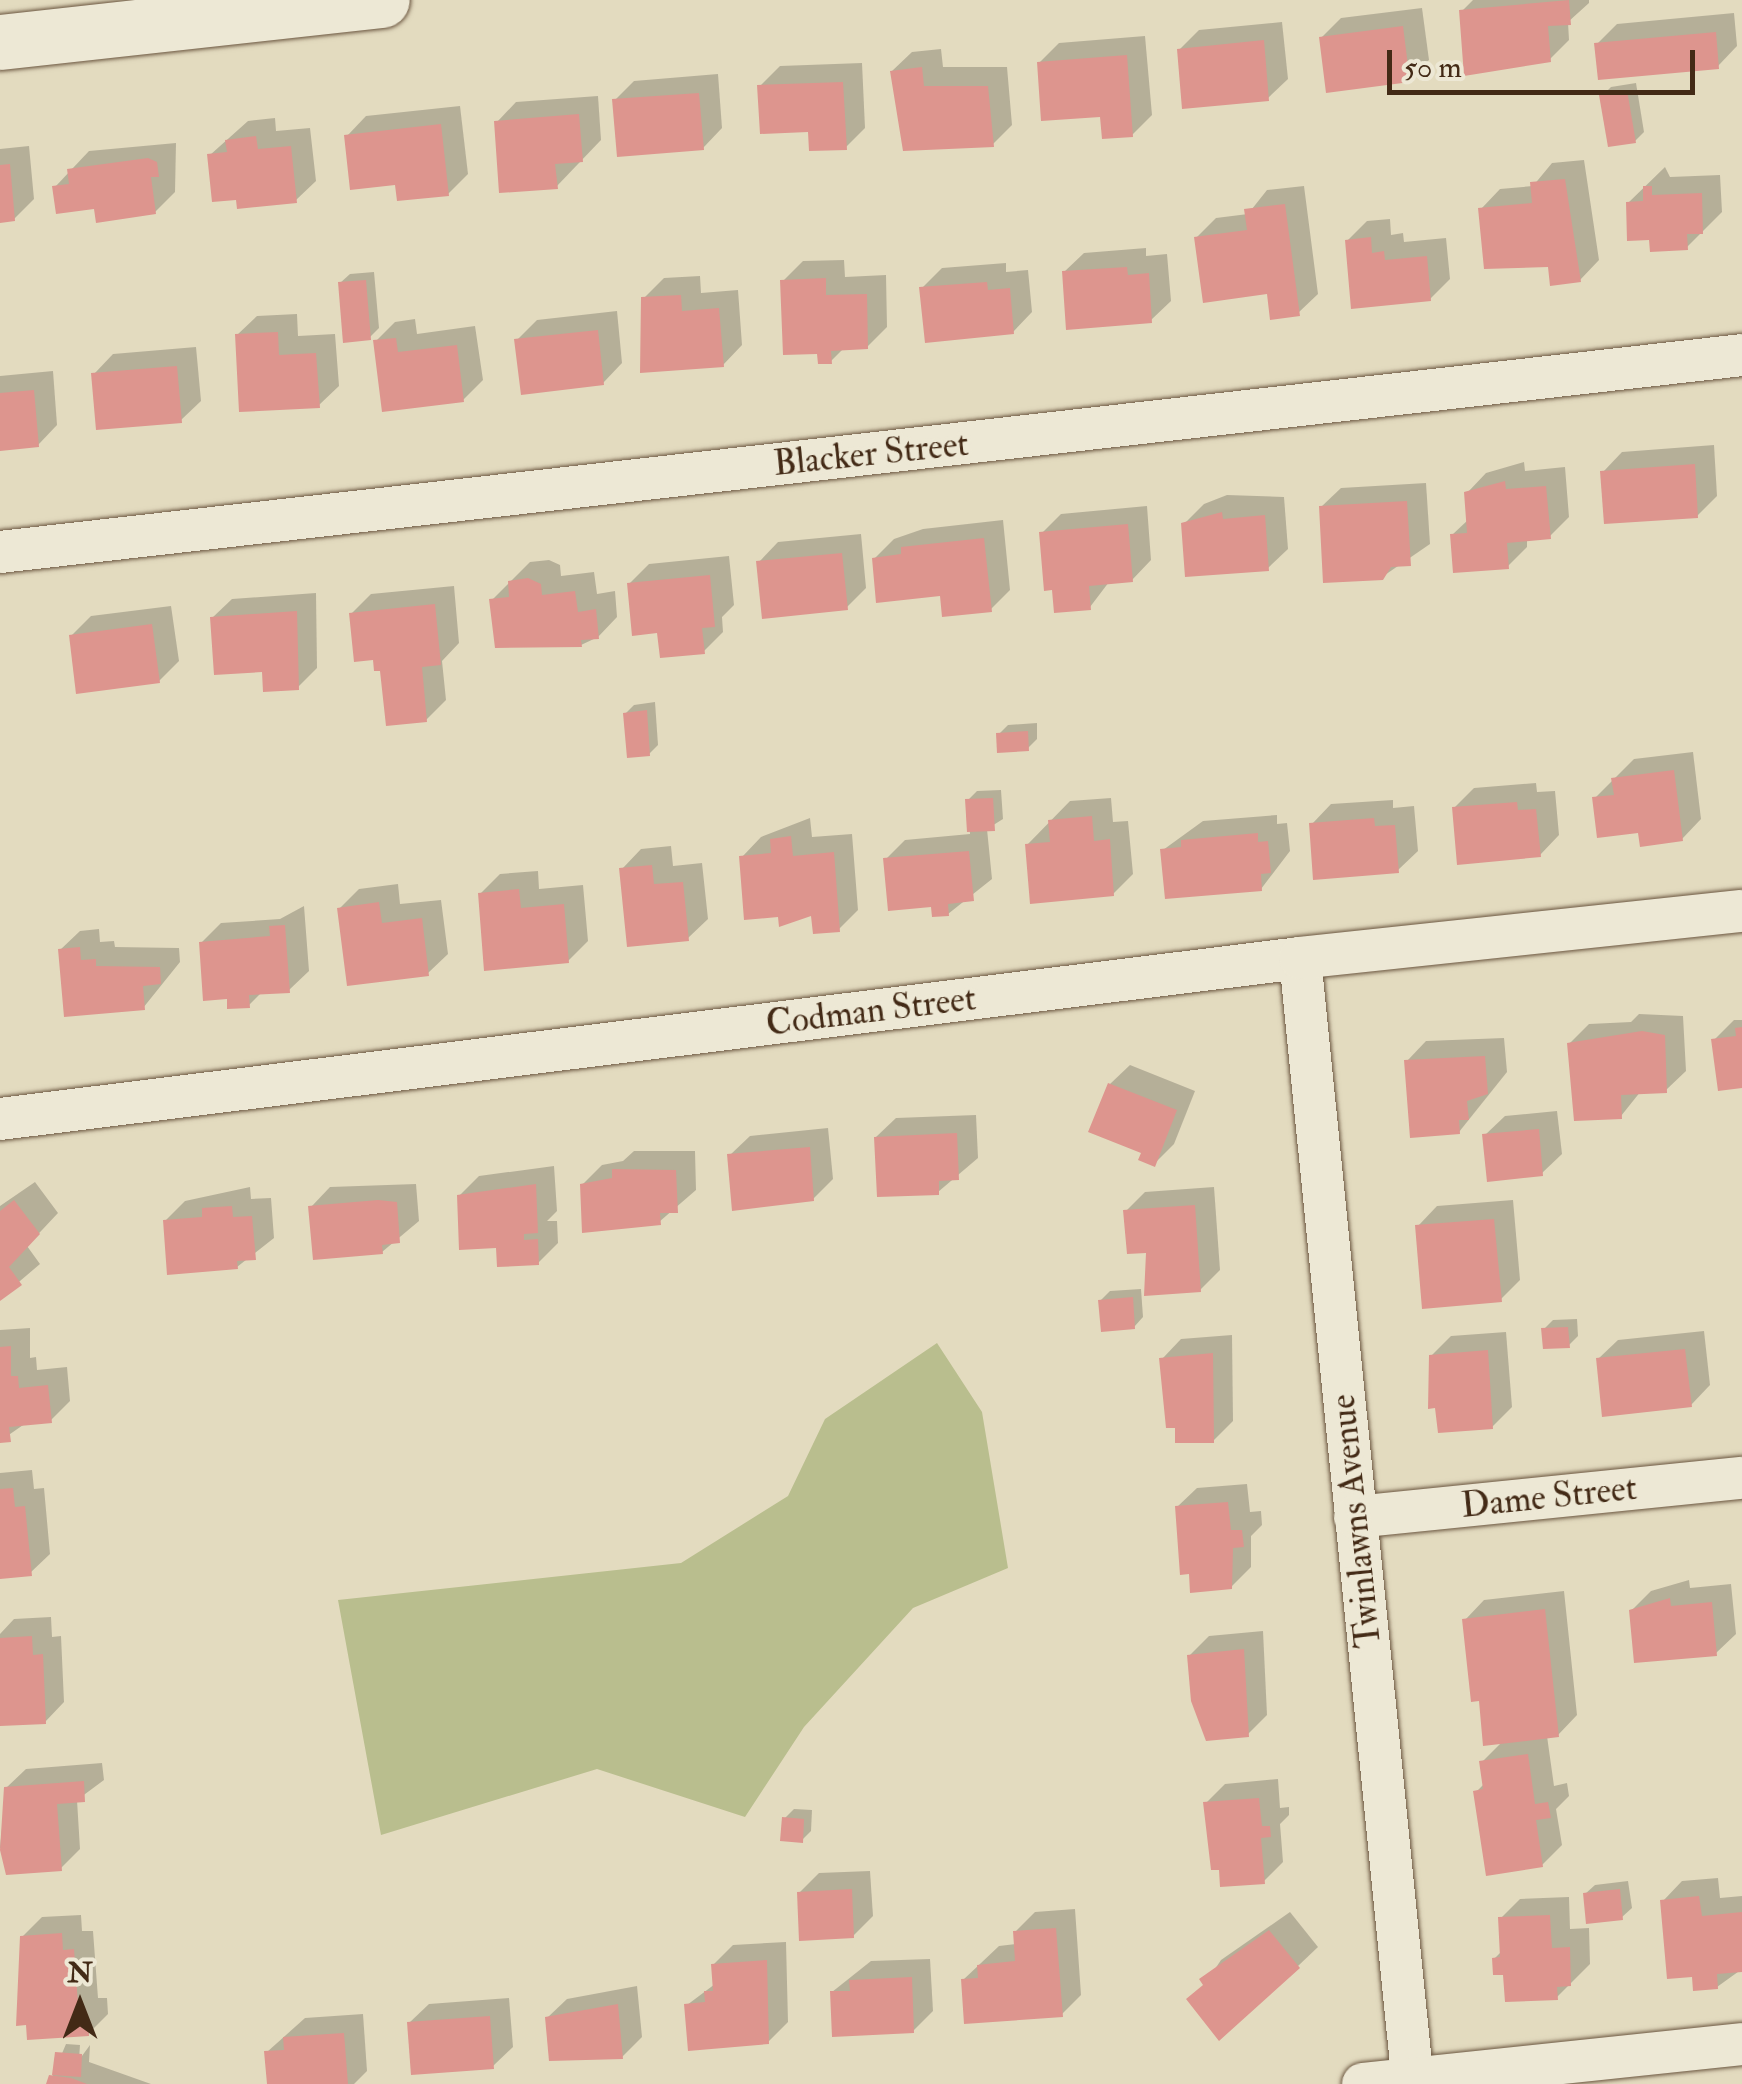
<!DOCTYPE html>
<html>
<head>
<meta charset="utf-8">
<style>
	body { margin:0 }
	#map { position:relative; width:1742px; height:2084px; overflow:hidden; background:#e3dbbf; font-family:"IM FELL Double Pica",serif }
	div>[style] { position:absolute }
	.green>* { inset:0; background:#b9be8e }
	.shadow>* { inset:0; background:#0003 }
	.building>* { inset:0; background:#dd958e }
	.roads { filter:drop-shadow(0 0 2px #6b5640) drop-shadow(0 0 2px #6b5640) }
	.street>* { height:42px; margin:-21px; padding:0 21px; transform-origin:21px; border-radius:21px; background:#ede8d5 }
	.secondary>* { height:55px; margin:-27.5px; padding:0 27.5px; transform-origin:27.5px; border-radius:27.5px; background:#ede8d5 }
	span { translate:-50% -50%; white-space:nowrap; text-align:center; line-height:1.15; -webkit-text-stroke:8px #ede8d5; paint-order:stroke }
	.street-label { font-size:35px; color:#432a16 }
	.north { position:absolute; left:30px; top:1954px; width:100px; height:100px; -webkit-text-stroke:8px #ede8d5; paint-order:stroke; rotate:0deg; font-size:28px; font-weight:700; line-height:40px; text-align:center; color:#432a16 }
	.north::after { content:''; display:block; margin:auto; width:35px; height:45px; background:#432a16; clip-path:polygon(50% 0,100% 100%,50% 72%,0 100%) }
	.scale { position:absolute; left:1387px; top:50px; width:308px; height:45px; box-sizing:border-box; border:5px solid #432a16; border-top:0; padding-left:12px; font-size:30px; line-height:35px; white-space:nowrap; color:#432a16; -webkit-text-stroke:8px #ede8d5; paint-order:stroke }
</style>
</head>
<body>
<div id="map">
	<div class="green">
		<div style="clip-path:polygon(937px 1343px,982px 1412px,1008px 1568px,913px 1608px,804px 1727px,745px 1817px,597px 1769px,381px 1835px,338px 1600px,681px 1563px,788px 1496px,825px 1419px)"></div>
	</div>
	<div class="shadow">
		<div style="clip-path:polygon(1473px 0,1589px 0,1589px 3px,1568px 22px,1569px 40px,1549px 60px,1462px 11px)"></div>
		<div style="clip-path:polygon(1422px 8px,1429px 60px,1409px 80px,1321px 38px,1341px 18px)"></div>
		<div style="clip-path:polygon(1734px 13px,1737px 46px,1718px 66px,1597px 44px,1617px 24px)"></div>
		<div style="clip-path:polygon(1282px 22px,1288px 79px,1268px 98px,1179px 50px,1199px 30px)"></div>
		<div style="clip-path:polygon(1145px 36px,1152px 115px,1132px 135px,1039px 63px,1059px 43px)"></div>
		<div style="clip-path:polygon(941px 49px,943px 67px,1007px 67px,1012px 125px,993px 144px,892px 71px,912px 52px)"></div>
		<div style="clip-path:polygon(862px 63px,865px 128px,845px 148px,810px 130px,760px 86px,780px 66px)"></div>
		<div style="clip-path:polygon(718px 74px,722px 128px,703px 148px,615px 100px,634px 81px)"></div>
		<div style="clip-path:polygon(1636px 83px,1644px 132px,1635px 141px,1602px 96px,1611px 87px)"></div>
		<div style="clip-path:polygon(598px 96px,601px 140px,556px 187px,497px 122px,516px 102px)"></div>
		<div style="clip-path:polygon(460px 106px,468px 174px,448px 194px,397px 182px,347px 136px,366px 116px)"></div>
		<div style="clip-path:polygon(275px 118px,276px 131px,310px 128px,316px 181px,296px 200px,210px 155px,248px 121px)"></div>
		<div style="clip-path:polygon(176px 143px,175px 192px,155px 212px,96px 206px,55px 187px,89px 151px)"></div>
		<div style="clip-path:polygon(29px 146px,34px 199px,14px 219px,0 221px,0 149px)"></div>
		<div style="clip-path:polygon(1584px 160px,1599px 260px,1580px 280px,1481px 209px,1500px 189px,1533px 186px,1552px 163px)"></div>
		<div style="clip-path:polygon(1665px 167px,1670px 177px,1720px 175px,1722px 212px,1686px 248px,1652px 238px,1628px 203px)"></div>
		<div style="clip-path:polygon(1304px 186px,1318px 294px,1298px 313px,1196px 238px,1216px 218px,1248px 214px,1267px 190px)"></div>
		<div style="clip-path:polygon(1390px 219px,1391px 235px,1403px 233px,1404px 242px,1446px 238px,1450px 279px,1430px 299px,1347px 241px,1367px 221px)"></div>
		<div style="clip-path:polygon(1146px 248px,1146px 256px,1167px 254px,1171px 301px,1151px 320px,1064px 272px,1084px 253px)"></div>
		<div style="clip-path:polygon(844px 260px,845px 277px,886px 275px,887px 327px,867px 347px,844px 348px,831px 361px,783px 281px,803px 261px)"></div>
		<div style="clip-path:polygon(1006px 263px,1006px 272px,1028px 270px,1032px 312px,1013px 332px,922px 288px,942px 268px)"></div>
		<div style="clip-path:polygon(374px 272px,379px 328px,370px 337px,340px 283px,350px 274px)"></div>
		<div style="clip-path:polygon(700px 276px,701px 293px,738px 290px,742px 345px,723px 365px,642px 370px,644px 298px,664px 278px)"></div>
		<div style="clip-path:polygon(617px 311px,622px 363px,603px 383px,517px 340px,537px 320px)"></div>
		<div style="clip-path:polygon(297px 314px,298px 336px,335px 334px,339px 386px,319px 405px,237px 335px,257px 316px)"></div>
		<div style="clip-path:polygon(415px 319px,417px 334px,475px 326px,483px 380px,463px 400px,376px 341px,395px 322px)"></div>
		<div style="clip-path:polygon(196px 347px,201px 401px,181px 420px,94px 374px,113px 354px)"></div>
		<div style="clip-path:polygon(53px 371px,57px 425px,38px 445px,0 448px,0 376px)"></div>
		<div style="clip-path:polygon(1714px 445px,1717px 496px,1697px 516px,1603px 472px,1622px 452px)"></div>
		<div style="clip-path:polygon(1524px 462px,1525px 471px,1565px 467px,1569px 517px,1549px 537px,1527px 538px,1527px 547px,1508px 566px,1452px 535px,1469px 519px,1467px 493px,1486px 473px)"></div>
		<div style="clip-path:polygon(1426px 483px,1430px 544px,1382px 577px,1321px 507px,1341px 488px)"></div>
		<div style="clip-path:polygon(1227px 495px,1284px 497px,1288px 549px,1268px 568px,1184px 524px,1204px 504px)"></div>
		<div style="clip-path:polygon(1147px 506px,1151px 560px,1132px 580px,1109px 582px,1090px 607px,1042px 533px,1061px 514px)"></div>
		<div style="clip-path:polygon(1003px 520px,1010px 590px,991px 609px,874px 559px,894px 539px,923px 529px)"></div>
		<div style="clip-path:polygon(861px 534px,866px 588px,846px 608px,759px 562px,778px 542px)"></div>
		<div style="clip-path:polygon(729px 556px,734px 605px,722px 617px,723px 632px,704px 651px,659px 630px,629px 584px,649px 564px)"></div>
		<div style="clip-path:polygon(549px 560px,560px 565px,561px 576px,594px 572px,597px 594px,615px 591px,617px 617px,598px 637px,581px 645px,492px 600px,530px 562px)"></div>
		<div style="clip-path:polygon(454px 586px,459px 643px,442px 661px,446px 700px,426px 720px,375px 658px,351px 614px,371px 594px)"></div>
		<div style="clip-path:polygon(316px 593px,317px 668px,298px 687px,264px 669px,212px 618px,232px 599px)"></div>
		<div style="clip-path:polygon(171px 606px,179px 661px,159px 681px,71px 636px,91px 616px)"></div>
		<div style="clip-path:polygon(655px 702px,658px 745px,649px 754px,625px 714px,634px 705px)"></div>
		<div style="clip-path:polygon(1037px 723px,1037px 739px,1028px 748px,999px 734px,1008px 725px)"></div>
		<div style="clip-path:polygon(1693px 752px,1701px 819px,1682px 839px,1595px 798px,1634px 759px)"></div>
		<div style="clip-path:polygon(1536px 783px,1537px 792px,1555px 791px,1559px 835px,1540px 855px,1454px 808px,1474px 788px)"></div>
		<div style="clip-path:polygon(1001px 790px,1003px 819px,987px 829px,992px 879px,948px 914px,886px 859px,905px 840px,970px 834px,968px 800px,977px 791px)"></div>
		<div style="clip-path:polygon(1111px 798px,1113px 822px,1128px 821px,1133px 874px,1113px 894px,1027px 845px,1070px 801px)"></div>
		<div style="clip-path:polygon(1393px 800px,1393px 808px,1414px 806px,1418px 851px,1398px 870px,1312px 824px,1331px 804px)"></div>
		<div style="clip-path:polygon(1277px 815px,1277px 824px,1287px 823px,1290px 851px,1261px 889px,1163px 850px,1203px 821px)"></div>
		<div style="clip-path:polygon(810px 818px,812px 837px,852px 834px,858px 910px,839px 929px,813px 913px,781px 915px,742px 857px,761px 837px)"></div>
		<div style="clip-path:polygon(671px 846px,673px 866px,702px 863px,708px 919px,688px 938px,622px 869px,641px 849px)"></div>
		<div style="clip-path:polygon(538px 871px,539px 889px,583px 885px,588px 941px,568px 961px,480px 894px,500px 874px)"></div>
		<div style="clip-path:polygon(398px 884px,400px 904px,441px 900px,448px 954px,428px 973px,339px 909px,359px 889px)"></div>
		<div style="clip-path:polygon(304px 906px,309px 971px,289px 990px,262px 992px,249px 1005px,229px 996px,201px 943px,221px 923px,280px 919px)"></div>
		<div style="clip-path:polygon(99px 929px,100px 942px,114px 941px,115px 947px,179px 948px,180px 962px,143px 1008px,60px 950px,80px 931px)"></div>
		<div style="clip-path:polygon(1639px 1014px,1683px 1016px,1686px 1071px,1666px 1090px,1641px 1091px,1621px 1116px,1569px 1044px,1589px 1024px,1631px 1022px)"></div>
		<div style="clip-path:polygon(1734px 1020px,1742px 1020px,1742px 1086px,1714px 1040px)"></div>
		<div style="clip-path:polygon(1504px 1038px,1507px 1072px,1459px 1132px,1407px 1061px,1426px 1041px)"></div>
		<div style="clip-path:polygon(1130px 1065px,1195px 1091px,1174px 1144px,1154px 1164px,1110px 1084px)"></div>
		<div style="clip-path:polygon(1557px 1111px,1562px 1154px,1542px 1173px,1485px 1135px,1505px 1116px)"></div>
		<div style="clip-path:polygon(976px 1115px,978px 1158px,938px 1192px,876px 1137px,896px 1118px)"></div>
		<div style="clip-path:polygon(828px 1128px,833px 1179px,813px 1199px,730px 1155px,750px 1136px)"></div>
		<div style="clip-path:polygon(634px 1151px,695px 1151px,696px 1190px,659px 1222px,582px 1185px,602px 1165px,623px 1161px)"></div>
		<div style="clip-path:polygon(554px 1166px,557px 1211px,547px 1221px,557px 1221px,558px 1243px,538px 1263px,498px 1246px,459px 1196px,479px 1176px)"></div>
		<div style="clip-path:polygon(35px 1182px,58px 1213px,27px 1246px,40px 1264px,0 1298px,0 1206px)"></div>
		<div style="clip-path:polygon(416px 1184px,419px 1221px,382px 1252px,311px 1207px,330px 1187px)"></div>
		<div style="clip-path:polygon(250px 1187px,251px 1199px,271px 1198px,274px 1238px,237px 1267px,165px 1221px,185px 1201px)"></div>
		<div style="clip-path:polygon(1214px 1187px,1220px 1270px,1200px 1290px,1149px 1250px,1126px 1211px,1145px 1192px)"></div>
		<div style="clip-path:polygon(1513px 1200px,1520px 1280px,1500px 1300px,1418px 1226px,1437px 1206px)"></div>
		<div style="clip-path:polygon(1141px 1289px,1143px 1317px,1134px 1327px,1101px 1300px,1110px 1291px)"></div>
		<div style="clip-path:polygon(1577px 1319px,1578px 1336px,1569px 1345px,1544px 1329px,1553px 1320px)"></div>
		<div style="clip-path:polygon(30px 1328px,30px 1358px,36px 1357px,37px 1370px,67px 1367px,70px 1401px,51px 1420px,26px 1423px,0 1441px,0 1330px)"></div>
		<div style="clip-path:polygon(1704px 1331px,1710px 1385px,1691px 1405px,1598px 1359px,1618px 1340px)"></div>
		<div style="clip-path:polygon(1506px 1332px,1512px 1407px,1492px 1427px,1431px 1356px,1451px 1336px)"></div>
		<div style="clip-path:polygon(1232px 1335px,1233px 1421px,1213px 1441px,1177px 1425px,1162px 1359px,1181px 1339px)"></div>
		<div style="clip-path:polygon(32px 1470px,34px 1489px,44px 1488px,50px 1554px,30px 1573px,0 1576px,0 1473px)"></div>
		<div style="clip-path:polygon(1247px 1484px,1250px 1512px,1261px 1511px,1262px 1525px,1251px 1536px,1251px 1567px,1231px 1587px,1177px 1507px,1197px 1488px)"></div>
		<div style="clip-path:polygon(1689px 1580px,1690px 1588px,1731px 1584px,1736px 1634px,1716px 1653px,1631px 1611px,1651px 1591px)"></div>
		<div style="clip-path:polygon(1564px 1591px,1577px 1715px,1558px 1735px,1547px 1736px,1554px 1786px,1567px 1783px,1569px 1796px,1556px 1809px,1562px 1845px,1542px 1865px,1476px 1792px,1485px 1783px,1482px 1762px,1503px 1741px,1481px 1698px,1465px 1620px,1484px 1600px)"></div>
		<div style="clip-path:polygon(51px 1617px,52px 1637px,61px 1636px,64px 1702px,45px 1722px,0 1724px,0 1634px,14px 1619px)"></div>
		<div style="clip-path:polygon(1263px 1631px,1267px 1715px,1247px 1735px,1189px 1656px,1209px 1636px)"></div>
		<div style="clip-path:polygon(102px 1763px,104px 1780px,77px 1800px,80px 1849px,61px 1868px,0 1848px,6px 1788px,26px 1769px)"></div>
		<div style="clip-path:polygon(1278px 1779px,1280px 1808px,1289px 1807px,1289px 1815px,1280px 1824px,1283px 1862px,1264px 1881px,1206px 1803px,1225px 1784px)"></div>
		<div style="clip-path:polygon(794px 1809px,812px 1810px,811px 1831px,802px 1840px,784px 1819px)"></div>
		<div style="clip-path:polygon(870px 1871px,873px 1916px,853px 1936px,799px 1893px,819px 1873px)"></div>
		<div style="clip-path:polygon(1718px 1878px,1720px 1898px,1742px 1896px,1742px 1969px,1717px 1987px,1694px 1974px,1663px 1901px,1682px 1881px)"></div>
		<div style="clip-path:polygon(1628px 1881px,1632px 1908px,1622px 1917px,1585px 1894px,1595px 1885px)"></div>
		<div style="clip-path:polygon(1569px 1897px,1570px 1929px,1589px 1928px,1590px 1964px,1557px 1997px,1506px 1972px,1494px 1959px,1502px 1951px,1501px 1918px,1520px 1899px)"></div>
		<div style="clip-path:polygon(1075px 1909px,1081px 1995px,1062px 2014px,963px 1980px,999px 1946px,1016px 1944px,1015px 1932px,1035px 1912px)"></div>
		<div style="clip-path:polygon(1290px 1912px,1318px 1947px,1298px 1966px,1205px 1984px,1221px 1960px)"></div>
		<div style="clip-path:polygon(81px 1915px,82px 1931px,93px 1931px,98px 1998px,107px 1998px,108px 2014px,88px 2034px,19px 2023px,22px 1937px,42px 1917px)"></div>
		<div style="clip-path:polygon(786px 1942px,788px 2022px,768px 2042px,687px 2005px,715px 1984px,713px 1965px,733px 1945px)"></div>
		<div style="clip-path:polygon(930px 1959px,933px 2011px,913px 2031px,832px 1992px,871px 1961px)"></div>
		<div style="clip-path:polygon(637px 1986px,642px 2037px,622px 2057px,547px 2018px,567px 1999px)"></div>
		<div style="clip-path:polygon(509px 1998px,513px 2047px,493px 2066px,409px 2023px,429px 2004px)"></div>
		<div style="clip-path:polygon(363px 2014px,367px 2071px,354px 2084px,269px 2084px,267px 2052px,305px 2018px)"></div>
		<div style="clip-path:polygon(66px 2044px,80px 2045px,79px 2060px,90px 2045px,89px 2062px,151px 2084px,49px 2084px)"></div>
	</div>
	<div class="building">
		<div style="clip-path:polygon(1569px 0,1571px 25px,1548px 26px,1551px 62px,1464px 76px,1459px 10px)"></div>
		<div style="clip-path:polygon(1403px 26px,1410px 82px,1326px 93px,1319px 37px)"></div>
		<div style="clip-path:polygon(1716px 32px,1719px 69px,1598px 80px,1594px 43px)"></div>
		<div style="clip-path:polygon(1264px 40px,1269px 101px,1182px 109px,1177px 49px)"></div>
		<div style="clip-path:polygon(1127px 55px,1133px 137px,1102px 139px,1100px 117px,1041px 121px,1037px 62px)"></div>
		<div style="clip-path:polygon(922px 67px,924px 86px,988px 86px,994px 147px,903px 151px,890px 71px)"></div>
		<div style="clip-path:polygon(843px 82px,847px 150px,809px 151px,808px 132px,760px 134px,757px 85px)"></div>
		<div style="clip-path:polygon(1627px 90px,1636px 143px,1608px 147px,1599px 95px)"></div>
		<div style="clip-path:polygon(699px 93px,704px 150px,617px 157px,612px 99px)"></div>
		<div style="clip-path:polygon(579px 114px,583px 162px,555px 164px,558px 189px,499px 193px,494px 121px)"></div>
		<div style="clip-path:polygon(441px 124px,449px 196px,397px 201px,395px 185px,350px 190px,344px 135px)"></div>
		<div style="clip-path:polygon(256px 136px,258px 149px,291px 146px,297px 203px,237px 209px,236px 200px,212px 202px,207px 154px,227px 152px,225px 140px)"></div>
		<div style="clip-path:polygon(148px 158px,157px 162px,159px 177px,151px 177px,156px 214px,96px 223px,94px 209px,56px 214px,52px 186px,69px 184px,67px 169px)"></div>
		<div style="clip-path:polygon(10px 164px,15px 221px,0 223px,0 165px)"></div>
		<div style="clip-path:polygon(1565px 179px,1581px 282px,1550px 286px,1548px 267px,1484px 269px,1478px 208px,1532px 203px,1530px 182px)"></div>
		<div style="clip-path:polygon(1643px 186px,1652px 186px,1652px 195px,1702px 193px,1703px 234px,1687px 234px,1688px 250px,1650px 252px,1649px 240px,1627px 241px,1626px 202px,1643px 201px)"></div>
		<div style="clip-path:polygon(1285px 204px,1300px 316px,1270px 320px,1267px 294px,1203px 303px,1194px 237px,1247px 230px,1244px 209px)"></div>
		<div style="clip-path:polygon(1371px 237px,1372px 253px,1384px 251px,1385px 260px,1427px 256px,1431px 301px,1351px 309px,1345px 240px)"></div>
		<div style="clip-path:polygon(1127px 267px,1128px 275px,1149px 273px,1152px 323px,1066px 330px,1062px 271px)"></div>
		<div style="clip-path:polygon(826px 278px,826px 295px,867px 294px,868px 349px,831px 351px,832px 364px,818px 364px,817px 354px,783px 355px,780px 280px)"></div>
		<div style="clip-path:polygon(366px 280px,371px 340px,343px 343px,338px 282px)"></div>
		<div style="clip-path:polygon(987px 282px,988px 290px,1010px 288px,1014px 334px,925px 343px,919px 287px)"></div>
		<div style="clip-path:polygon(681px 295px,682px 311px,719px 308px,724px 367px,640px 373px,641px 297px)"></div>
		<div style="clip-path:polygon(598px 330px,604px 385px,521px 395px,514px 339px)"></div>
		<div style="clip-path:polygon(278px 332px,279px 355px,316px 353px,320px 408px,239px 412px,235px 334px)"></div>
		<div style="clip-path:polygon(396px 338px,398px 352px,457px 345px,464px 402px,382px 412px,373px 340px)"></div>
		<div style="clip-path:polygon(177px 366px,182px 423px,96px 430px,91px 373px)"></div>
		<div style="clip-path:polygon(34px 390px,39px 447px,0 451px,0 393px)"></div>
		<div style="clip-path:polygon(1695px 464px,1698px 518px,1604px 524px,1600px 471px)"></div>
		<div style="clip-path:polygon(1505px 481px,1506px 489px,1546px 486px,1551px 539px,1507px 543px,1509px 569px,1453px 573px,1450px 534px,1467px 533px,1464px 492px)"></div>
		<div style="clip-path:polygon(1407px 501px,1411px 566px,1391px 567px,1383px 580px,1323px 583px,1319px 506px)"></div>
		<div style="clip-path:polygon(1222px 512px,1223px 519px,1265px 515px,1269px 571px,1185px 577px,1181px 523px)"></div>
		<div style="clip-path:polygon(1128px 524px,1133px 582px,1089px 586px,1091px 610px,1054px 613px,1052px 590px,1044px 591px,1039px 532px)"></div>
		<div style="clip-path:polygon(984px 538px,992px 612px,942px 617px,940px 596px,876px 603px,872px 558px,901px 554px,901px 547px)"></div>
		<div style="clip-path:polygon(842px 553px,848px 610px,762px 619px,756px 561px)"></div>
		<div style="clip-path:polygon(710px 575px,715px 627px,702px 628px,705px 654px,660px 658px,657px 633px,632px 636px,627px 583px)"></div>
		<div style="clip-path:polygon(528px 578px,541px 584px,542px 595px,575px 591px,578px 612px,596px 609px,599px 639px,581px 640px,582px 647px,495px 648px,489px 599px,509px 597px,508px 581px)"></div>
		<div style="clip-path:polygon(435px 604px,441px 665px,422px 667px,427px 722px,386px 726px,380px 671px,374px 671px,373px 660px,354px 662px,349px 613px)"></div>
		<div style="clip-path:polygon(297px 611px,299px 690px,263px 692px,262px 672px,214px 675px,210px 617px)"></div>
		<div style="clip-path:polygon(152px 624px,160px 683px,76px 694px,69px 635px)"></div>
		<div style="clip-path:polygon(647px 710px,650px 756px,627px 758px,623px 713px)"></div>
		<div style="clip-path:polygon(1028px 731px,1029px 751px,997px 753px,996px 733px)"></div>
		<div style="clip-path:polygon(1674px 770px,1683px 841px,1640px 847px,1638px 833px,1597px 838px,1592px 797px,1614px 795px,1611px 778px)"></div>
		<div style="clip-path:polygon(993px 798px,995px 831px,967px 832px,965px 799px)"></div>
		<div style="clip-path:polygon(1517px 802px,1518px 810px,1536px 809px,1541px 857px,1457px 865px,1452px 807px)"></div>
		<div style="clip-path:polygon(1092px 816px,1094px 841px,1110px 839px,1114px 896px,1030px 904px,1025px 844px,1050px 842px,1048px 820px)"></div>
		<div style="clip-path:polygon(1374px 818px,1375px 826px,1395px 825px,1399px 873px,1313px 880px,1309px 823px)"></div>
		<div style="clip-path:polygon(1258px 833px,1258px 842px,1268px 841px,1271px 873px,1261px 874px,1262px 891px,1165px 899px,1160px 849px,1181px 847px,1181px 840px)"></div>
		<div style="clip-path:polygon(791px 836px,793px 856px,834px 852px,840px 932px,813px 934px,811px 916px,779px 927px,778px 917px,744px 920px,739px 856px,771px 853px,770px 839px)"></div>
		<div style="clip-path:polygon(969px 851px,974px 901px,948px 904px,949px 916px,932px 917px,931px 907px,888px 911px,883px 858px)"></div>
		<div style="clip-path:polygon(652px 865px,654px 884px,683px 882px,689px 941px,627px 947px,619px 868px)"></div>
		<div style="clip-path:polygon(519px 889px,521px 908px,564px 904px,569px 963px,484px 971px,478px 893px)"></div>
		<div style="clip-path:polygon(379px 902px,382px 923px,422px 918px,429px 976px,347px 986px,337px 908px)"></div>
		<div style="clip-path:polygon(285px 925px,290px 993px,249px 995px,250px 1008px,227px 1009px,227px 999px,203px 1001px,199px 942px,270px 936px,269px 926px)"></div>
		<div style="clip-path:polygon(80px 947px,81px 960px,96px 959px,96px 966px,160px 967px,161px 984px,143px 986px,145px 1010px,64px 1017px,58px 949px)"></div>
		<div style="clip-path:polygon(1742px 1027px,1742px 1088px,1718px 1091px,1711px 1039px,1736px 1036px,1735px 1028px)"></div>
		<div style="clip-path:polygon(1642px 1031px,1665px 1035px,1667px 1093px,1621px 1095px,1622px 1119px,1574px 1121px,1567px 1043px)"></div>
		<div style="clip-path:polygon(1485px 1056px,1488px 1094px,1467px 1101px,1469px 1120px,1459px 1120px,1460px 1134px,1410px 1138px,1404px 1060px)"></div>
		<div style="clip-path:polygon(1108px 1083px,1177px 1110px,1155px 1167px,1138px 1160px,1141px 1153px,1088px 1132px)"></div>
		<div style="clip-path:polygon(1539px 1129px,1543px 1176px,1487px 1182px,1482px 1134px)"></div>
		<div style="clip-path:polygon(957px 1133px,959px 1180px,939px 1181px,939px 1195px,877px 1197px,874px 1137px)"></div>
		<div style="clip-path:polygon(810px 1147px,814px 1201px,732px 1211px,727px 1154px)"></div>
		<div style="clip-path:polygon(612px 1169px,676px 1170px,678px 1213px,660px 1213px,661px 1225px,582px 1233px,580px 1184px,612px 1178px)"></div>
		<div style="clip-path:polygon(536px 1184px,538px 1233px,524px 1234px,524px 1240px,538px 1239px,539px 1265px,497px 1267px,496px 1248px,459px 1250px,457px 1195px)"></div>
		<div style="clip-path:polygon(14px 1200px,40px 1234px,9px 1267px,22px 1285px,0 1301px,0 1211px)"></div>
		<div style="clip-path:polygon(378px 1200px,397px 1202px,400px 1243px,382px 1245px,383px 1254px,313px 1260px,308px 1206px)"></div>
		<div style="clip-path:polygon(1195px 1205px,1201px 1292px,1144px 1296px,1146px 1253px,1127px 1254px,1123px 1210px)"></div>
		<div style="clip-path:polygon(232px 1206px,233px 1217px,252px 1216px,256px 1260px,237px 1261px,238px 1269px,167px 1275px,163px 1220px,202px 1217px,202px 1208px)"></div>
		<div style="clip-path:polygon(1494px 1219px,1502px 1302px,1422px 1309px,1415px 1225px)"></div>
		<div style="clip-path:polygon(1133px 1297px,1135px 1329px,1101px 1332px,1098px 1300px)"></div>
		<div style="clip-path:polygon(1568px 1327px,1570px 1348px,1543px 1349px,1541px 1328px)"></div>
		<div style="clip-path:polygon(11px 1346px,11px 1376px,18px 1376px,19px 1388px,48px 1385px,52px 1423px,9px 1427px,11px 1442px,0 1443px,0 1347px)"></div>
		<div style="clip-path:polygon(1685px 1349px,1692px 1407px,1602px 1417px,1596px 1358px)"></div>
		<div style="clip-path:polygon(1488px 1350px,1493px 1429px,1438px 1433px,1435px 1408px,1428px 1409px,1429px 1355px)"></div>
		<div style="clip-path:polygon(1213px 1353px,1214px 1443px,1175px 1443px,1175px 1428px,1166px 1428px,1159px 1358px)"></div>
		<div style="clip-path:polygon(13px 1488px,15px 1507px,25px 1506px,32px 1576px,0 1579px,0 1489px)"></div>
		<div style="clip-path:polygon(1228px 1502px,1231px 1530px,1242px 1530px,1244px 1547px,1233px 1548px,1232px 1589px,1190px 1593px,1189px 1574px,1180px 1575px,1175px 1506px)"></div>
		<div style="clip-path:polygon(1670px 1598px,1671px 1606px,1712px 1602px,1717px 1656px,1634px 1663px,1629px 1610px)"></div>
		<div style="clip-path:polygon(1545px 1609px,1559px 1737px,1483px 1746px,1479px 1701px,1471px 1702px,1462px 1619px)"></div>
		<div style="clip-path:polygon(32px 1636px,33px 1655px,43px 1654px,46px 1724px,0 1726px,0 1638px)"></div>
		<div style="clip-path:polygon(1244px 1649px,1249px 1737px,1206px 1741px,1191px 1701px,1187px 1655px)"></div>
		<div style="clip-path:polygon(1528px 1754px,1535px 1804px,1548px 1802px,1551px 1818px,1536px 1820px,1543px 1867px,1486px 1876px,1473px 1791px,1483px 1789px,1479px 1761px)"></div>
		<div style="clip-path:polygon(84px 1781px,85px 1802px,57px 1804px,62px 1871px,6px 1875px,0 1850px,4px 1787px)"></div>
		<div style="clip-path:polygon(1259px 1798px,1262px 1826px,1270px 1826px,1271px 1837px,1261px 1838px,1265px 1884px,1220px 1887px,1219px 1870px,1211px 1870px,1203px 1802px)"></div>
		<div style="clip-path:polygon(782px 1817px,804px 1819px,803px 1843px,780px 1841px)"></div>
		<div style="clip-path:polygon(852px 1889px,854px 1938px,799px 1941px,797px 1892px)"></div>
		<div style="clip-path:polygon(1620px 1889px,1623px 1920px,1586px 1924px,1583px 1893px)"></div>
		<div style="clip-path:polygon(1699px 1896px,1702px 1916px,1742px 1912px,1742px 1972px,1717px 1974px,1718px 1989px,1693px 1991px,1692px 1977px,1667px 1979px,1660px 1900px)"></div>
		<div style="clip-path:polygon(1550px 1915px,1552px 1948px,1570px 1947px,1571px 1986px,1557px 1987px,1558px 2000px,1505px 2002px,1503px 1975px,1493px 1975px,1492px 1958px,1500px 1957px,1498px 1917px)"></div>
		<div style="clip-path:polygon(1056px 1928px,1063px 2017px,964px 2024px,961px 1979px,978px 1978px,977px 1965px,1015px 1961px,1013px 1931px)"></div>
		<div style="clip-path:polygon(1269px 1930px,1300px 1968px,1219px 2041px,1186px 1999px,1203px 1985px,1199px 1979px)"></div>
		<div style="clip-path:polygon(62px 1933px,63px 1950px,74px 1949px,79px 2017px,88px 2016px,89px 2036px,27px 2040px,26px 2025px,16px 2026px,20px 1936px)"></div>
		<div style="clip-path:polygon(767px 1960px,769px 2044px,688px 2051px,684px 2004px,705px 2002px,704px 1991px,713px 1991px,711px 1964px)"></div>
		<div style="clip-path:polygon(912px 1977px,914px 2033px,832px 2037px,830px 1991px,850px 1991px,849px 1980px)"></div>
		<div style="clip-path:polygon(618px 2004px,623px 2059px,549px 2061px,545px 2017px)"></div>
		<div style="clip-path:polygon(490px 2016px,494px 2069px,411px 2075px,407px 2022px)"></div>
		<div style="clip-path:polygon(344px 2033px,348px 2084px,267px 2084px,264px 2051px,284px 2050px,283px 2037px)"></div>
		<div style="clip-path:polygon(55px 2052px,82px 2054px,81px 2077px,52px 2075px)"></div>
		<div style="clip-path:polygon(49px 2075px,71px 2078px,87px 2084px,46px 2084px)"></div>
	</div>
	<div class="roads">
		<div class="street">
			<div style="left:0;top:552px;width:1753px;rotate:-6.45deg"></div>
			<div style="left:1300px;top:958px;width:1132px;rotate:84.27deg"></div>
			<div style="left:0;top:1119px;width:1310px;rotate:-7.06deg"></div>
			<div style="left:1300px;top:958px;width:444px;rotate:-6.1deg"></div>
			<div style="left:1355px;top:1517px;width:389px;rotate:-5.8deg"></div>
			<div style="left:1363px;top:2084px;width:381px;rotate:-6deg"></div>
		</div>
		<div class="secondary">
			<div style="left:0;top:42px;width:384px;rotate:-6.3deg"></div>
		</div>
	</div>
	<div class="street-label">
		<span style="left:871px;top:454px;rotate:-6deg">Blacker Street</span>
		<span style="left:871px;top:1011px;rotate:-7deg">Codman Street</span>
		<span style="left:1549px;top:1497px;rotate:-6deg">Dame Street</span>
		<span style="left:1356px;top:1521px;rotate:-96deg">Twinlawns Avenue</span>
	</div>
	<div class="north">N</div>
	<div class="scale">50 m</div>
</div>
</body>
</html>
